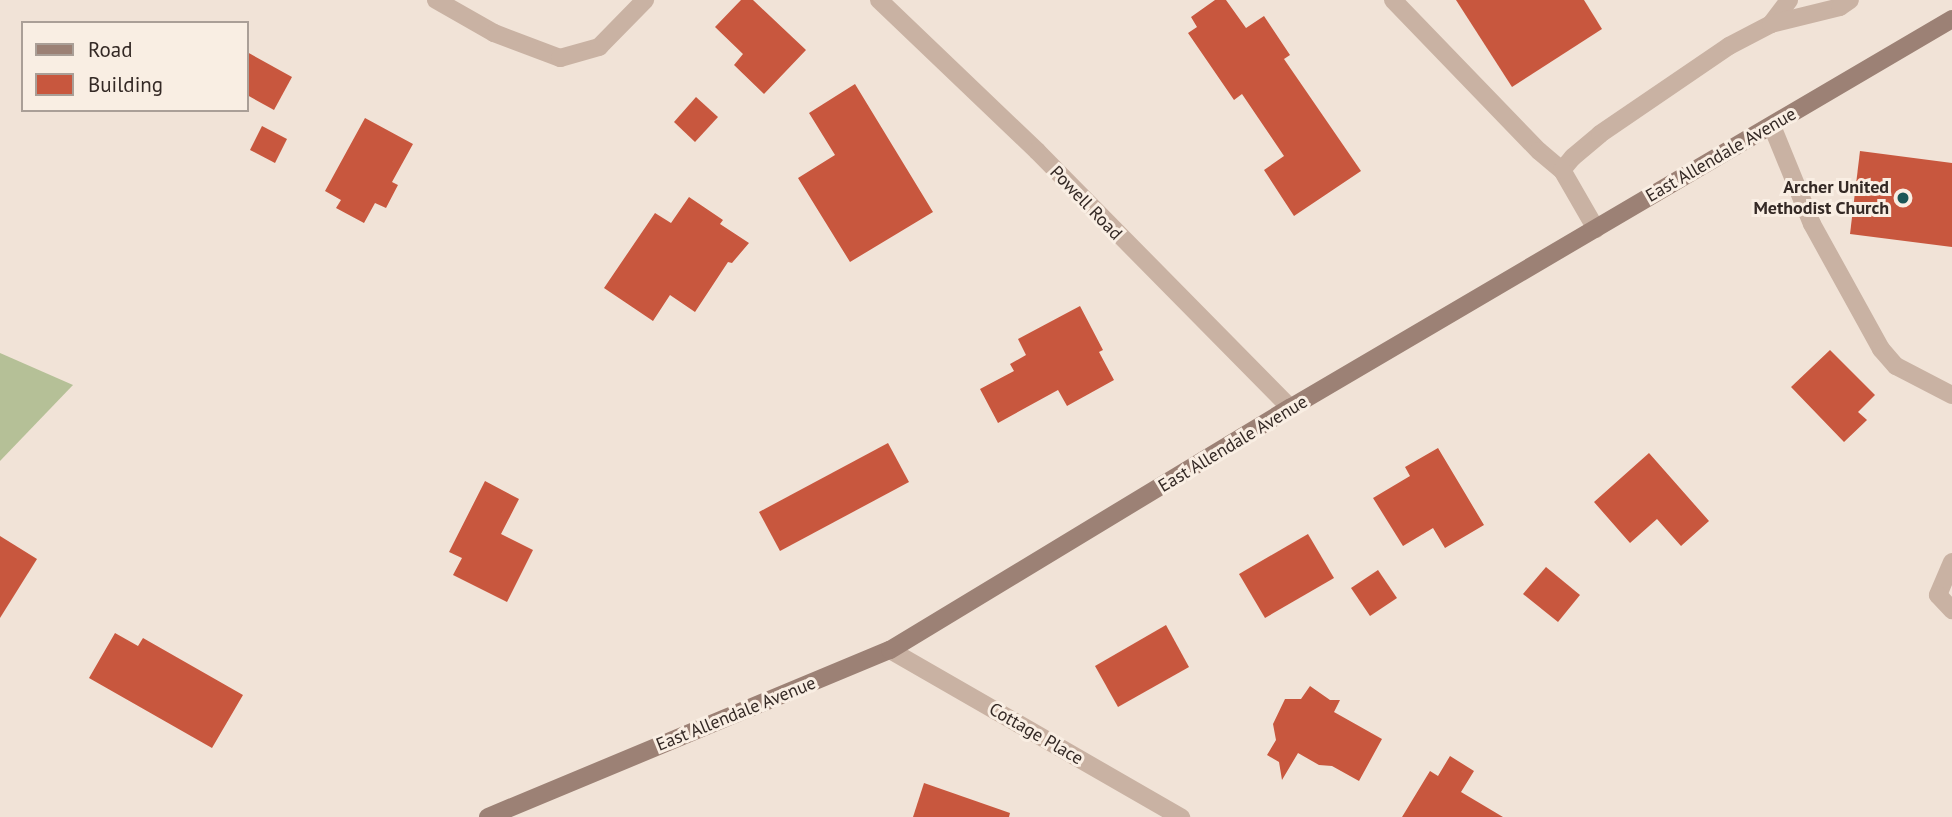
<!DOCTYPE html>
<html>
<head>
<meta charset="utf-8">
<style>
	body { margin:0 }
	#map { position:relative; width:1952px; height:817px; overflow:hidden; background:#f1e3d7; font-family:"PT Sans",sans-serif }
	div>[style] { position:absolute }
	.green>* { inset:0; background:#b5c097 }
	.building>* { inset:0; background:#c8573e }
	.lane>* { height:18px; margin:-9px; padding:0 9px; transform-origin:9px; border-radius:9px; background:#c9b2a3 }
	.street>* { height:18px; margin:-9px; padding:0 9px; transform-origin:9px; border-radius:9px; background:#c9b2a3 }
	.secondary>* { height:18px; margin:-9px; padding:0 9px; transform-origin:9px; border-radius:9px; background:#9c8175 }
	.dots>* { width:19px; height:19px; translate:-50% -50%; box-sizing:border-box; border:4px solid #f9eee3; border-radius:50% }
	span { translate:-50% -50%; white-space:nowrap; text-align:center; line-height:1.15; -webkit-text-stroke:6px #f9eee3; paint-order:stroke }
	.street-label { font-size:18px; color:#342925 }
	.poi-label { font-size:18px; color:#342925; font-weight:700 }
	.right { translate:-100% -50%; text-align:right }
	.legend { position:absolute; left:21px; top:21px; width:228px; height:91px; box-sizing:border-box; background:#f9eee3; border:2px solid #aa9f97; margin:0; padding:9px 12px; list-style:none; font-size:21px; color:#342925 }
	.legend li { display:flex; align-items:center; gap:14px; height:35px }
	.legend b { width:35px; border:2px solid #aa9f97 }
</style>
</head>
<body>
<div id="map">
	<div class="green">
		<div style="clip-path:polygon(0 353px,73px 385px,0 461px)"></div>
	</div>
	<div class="building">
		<div style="clip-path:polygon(741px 0,753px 0,806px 50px,764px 94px,734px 65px,743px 54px,715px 27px)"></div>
		<div style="clip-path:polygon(1215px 0,1226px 0,1246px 28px,1264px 16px,1290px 55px,1284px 59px,1361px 171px,1294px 216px,1264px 170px,1284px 156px,1242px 94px,1234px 100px,1188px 33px,1197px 27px,1191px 17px)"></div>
		<div style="clip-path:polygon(1456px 0,1584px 0,1602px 29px,1512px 87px)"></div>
		<div style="clip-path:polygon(247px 52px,292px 77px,274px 110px,247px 95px)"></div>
		<div style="clip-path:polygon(855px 84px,933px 212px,850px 262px,798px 178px,835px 155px,809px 113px)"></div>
		<div style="clip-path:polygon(696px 97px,718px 117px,695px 142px,674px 122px)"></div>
		<div style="clip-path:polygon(365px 118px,413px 144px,392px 182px,398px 185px,386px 208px,375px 203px,364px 223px,336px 208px,341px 200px,325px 191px)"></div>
		<div style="clip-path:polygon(262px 126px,287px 139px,275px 163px,250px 150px)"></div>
		<div style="clip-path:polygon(1860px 151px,1952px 163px,1952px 247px,1850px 234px)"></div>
		<div style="clip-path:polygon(689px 197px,723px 220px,720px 224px,749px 243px,732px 263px,728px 262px,695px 312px,670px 295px,653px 321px,604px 288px,655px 213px,671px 223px)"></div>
		<div style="clip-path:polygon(1080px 306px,1103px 350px,1099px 352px,1114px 380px,1067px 406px,1058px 390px,998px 423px,980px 389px,1014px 371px,1010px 364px,1026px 355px,1018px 339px)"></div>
		<div style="clip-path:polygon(1830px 350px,1875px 395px,1858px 412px,1867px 420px,1844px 442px,1791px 387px)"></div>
		<div style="clip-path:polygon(888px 443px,909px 482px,780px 551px,759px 512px)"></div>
		<div style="clip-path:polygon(1438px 448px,1484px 525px,1445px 548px,1433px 528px,1403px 546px,1373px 498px,1410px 476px,1405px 467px)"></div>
		<div style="clip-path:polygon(1649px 453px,1709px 521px,1681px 546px,1657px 519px,1630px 543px,1594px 502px)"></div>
		<div style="clip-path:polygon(485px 481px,519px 499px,501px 534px,533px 550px,507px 602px,453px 575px,462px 558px,449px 552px)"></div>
		<div style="clip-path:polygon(1308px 534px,1334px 578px,1265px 618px,1239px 574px)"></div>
		<div style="clip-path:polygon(0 536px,37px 559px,0 618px)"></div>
		<div style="clip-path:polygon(1546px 567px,1580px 595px,1558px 622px,1523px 594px)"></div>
		<div style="clip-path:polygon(1378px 570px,1397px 598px,1370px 616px,1351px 588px)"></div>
		<div style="clip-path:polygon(1166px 625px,1189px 667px,1118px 707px,1095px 666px)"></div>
		<div style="clip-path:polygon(115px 633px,138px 646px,143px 638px,243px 695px,212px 748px,89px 678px)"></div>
		<div style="clip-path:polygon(1310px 686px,1330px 700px,1340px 700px,1334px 712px,1382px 739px,1359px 781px,1332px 766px,1319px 765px,1298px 753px,1282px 780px,1279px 762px,1267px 755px,1276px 740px,1273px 724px,1285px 699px,1301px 699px)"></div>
		<div style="clip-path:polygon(1450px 756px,1474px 771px,1461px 792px,1503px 817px,1402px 817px,1430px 771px,1438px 776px)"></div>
		<div style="clip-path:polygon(924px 783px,1010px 813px,1009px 817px,913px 817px)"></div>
	</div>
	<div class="lane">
		<div style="left:1393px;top:0;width:210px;rotate:46deg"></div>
		<div style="left:1539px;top:151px;width:30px;rotate:40deg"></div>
		<div style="left:1771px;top:24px;width:30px;rotate:-53deg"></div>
		<div style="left:1772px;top:126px;width:106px;rotate:67.8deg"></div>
		<div style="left:1812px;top:224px;width:143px;rotate:61.1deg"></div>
		<div style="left:1881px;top:349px;width:23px;rotate:49deg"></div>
		<div style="left:1896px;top:366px;width:63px;rotate:27.4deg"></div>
		<div style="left:1596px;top:229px;width:68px;rotate:-120deg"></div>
		<div style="left:1562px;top:170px;width:17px;rotate:-50deg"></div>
		<div style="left:1573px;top:157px;width:35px;rotate:-40deg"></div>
		<div style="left:1600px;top:134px;width:156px;rotate:-34.3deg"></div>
		<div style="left:1729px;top:46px;width:47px;rotate:-27.6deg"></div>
		<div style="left:1771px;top:24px;width:71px;rotate:-13.8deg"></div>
		<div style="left:1840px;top:7px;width:12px;rotate:-35deg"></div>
		<div style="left:1952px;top:562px;width:36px;rotate:113deg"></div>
		<div style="left:1938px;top:595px;width:21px;rotate:47deg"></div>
	</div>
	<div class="street">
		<div style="left:436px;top:0;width:67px;rotate:29.6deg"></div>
		<div style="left:494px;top:33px;width:71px;rotate:20.7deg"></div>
		<div style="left:560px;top:58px;width:41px;rotate:-15.8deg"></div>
		<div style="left:599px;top:47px;width:66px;rotate:-45.6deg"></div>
		<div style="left:879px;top:0;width:219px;rotate:43.7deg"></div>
		<div style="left:1037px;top:151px;width:361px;rotate:45.4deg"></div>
		<div style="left:890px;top:650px;width:336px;rotate:29.9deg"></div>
	</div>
	<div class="secondary">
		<div style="left:488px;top:817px;width:435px;rotate:-22.6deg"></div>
		<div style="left:890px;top:650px;width:468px;rotate:-31.2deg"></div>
		<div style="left:1290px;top:408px;width:768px;rotate:-30.44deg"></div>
	</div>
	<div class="dots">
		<div style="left:1903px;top:198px;background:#1b5656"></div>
	</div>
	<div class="street-label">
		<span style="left:1721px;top:155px;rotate:-30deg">East Allendale Avenue</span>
		<span style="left:1086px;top:203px;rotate:46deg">Powell Road</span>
		<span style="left:1233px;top:444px;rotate:-31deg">East Allendale Avenue</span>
		<span style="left:736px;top:714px;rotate:-22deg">East Allendale Avenue</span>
		<span style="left:1036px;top:734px;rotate:30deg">Cottage Place</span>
	</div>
	<div class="poi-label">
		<span class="right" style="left:1889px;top:198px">Archer United<br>Methodist Church</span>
	</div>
	<ul class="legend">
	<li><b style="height:9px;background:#9c8175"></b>Road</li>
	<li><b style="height:19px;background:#c8573e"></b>Building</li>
	</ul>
</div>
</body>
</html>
